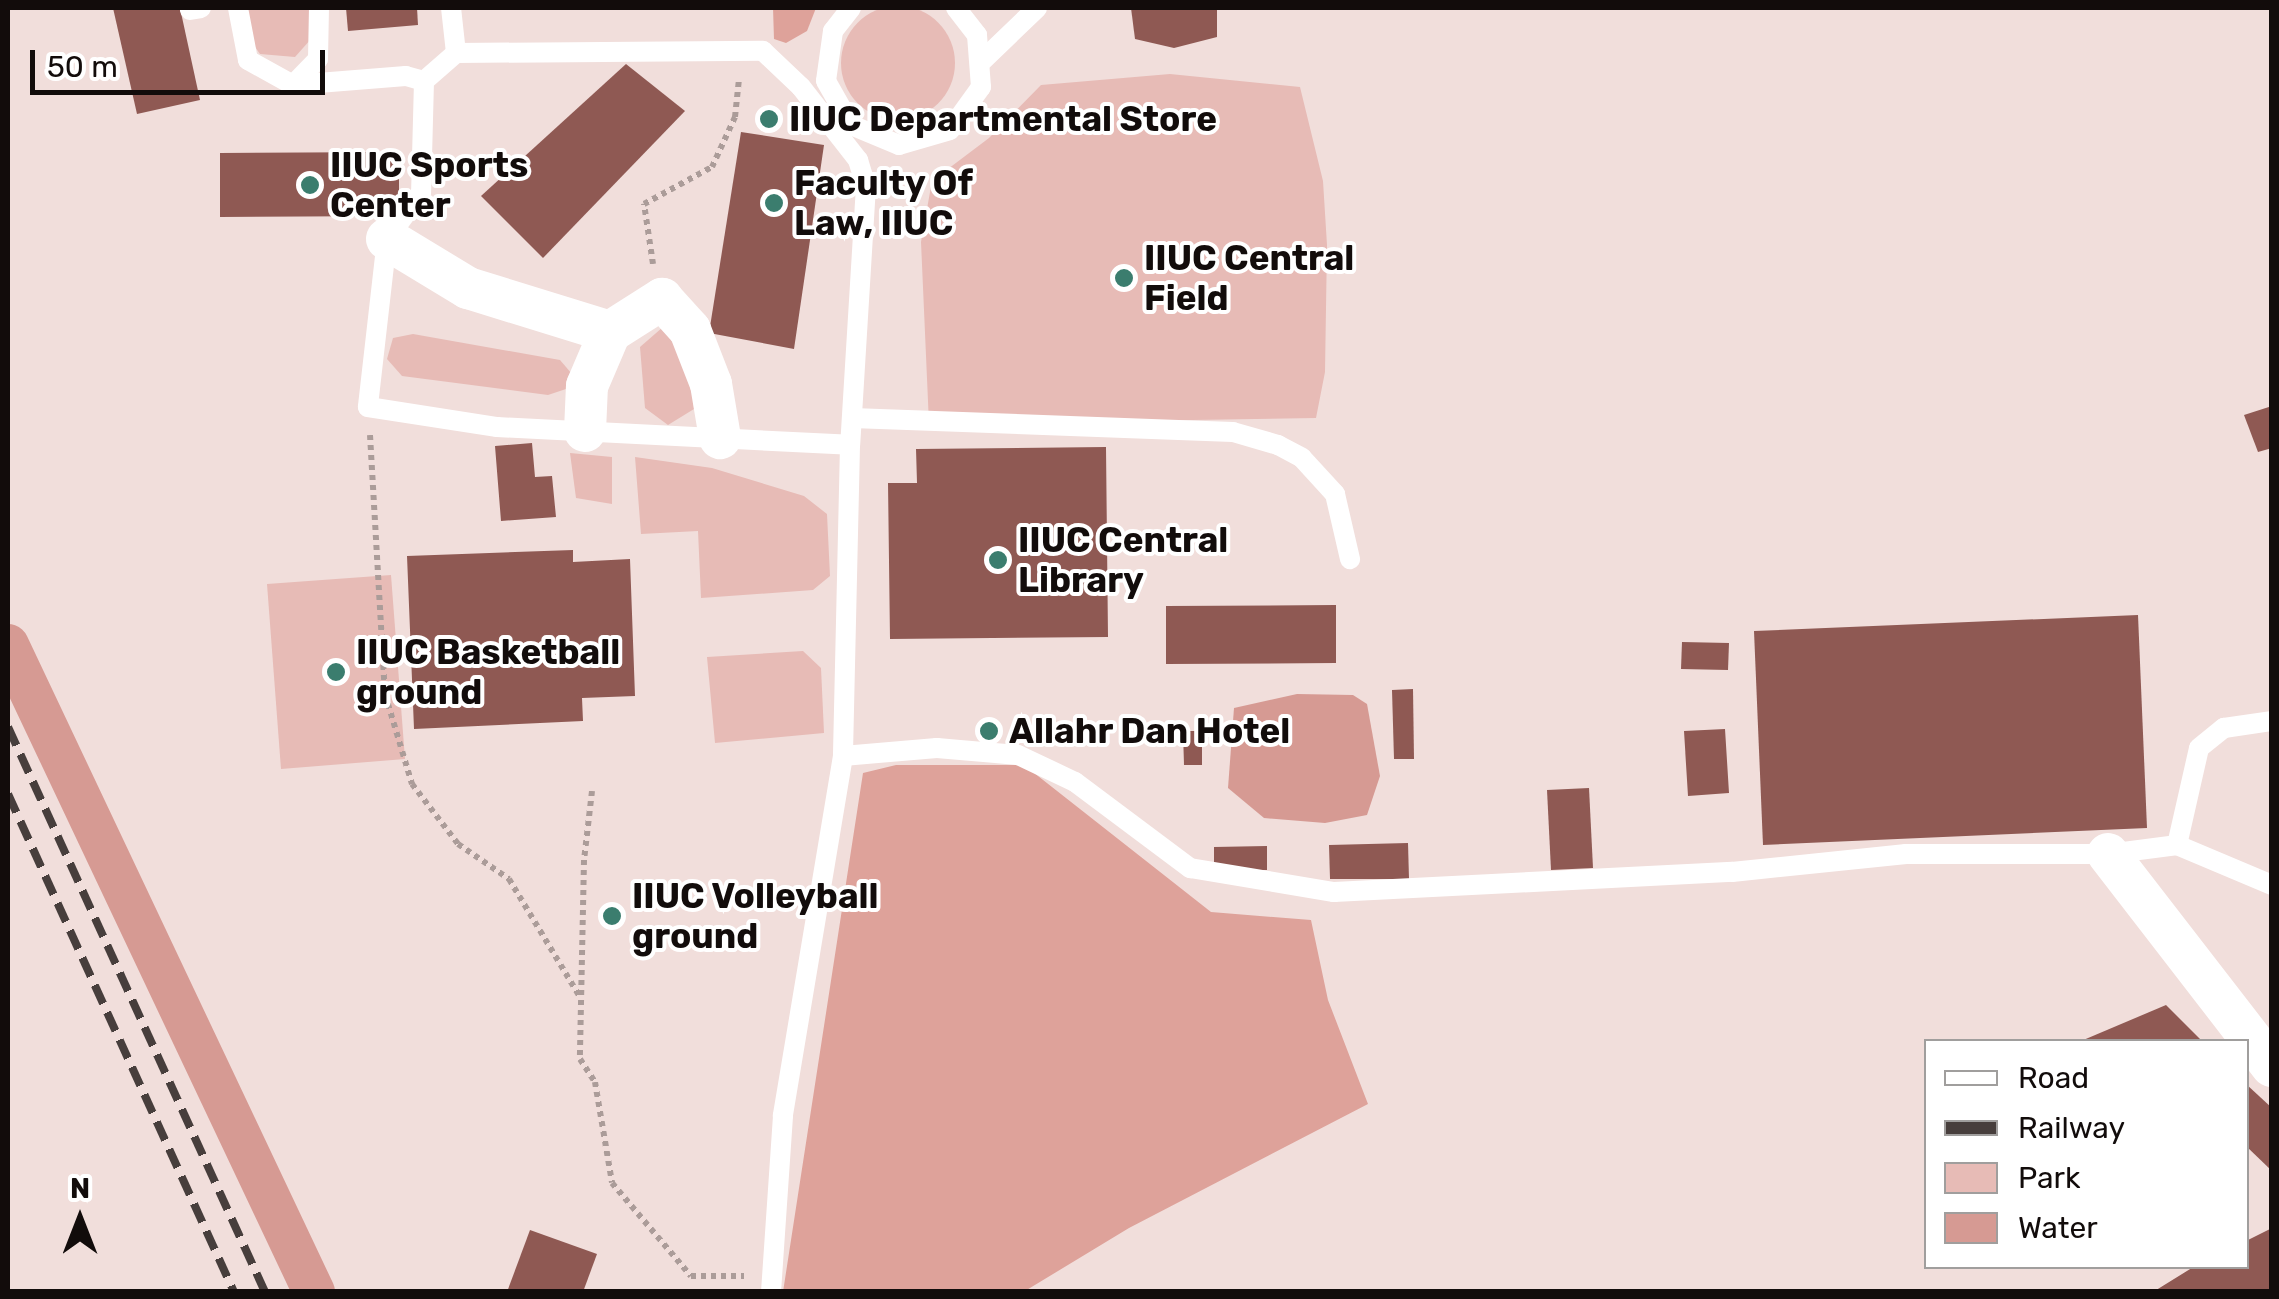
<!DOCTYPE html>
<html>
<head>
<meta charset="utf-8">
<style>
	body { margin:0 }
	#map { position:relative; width:2279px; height:1299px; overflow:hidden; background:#f1dedb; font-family:Rubik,sans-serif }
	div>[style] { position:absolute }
	.green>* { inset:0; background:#e7bbb6 }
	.round { border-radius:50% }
	.forest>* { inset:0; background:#dea29a }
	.water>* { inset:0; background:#d69a93 }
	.canal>* { height:42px; margin:-21px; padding:0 21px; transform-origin:21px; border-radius:21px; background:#d69a93 }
	.building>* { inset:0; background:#8f5953 }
	.path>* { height:6px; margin-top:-3px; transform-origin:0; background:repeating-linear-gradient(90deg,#ab9c99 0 5px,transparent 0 10px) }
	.service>* { height:20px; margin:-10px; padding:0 10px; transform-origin:10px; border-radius:10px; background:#fff }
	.minor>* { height:42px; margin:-21px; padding:0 21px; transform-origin:21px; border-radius:21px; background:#fff }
	.rail>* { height:8px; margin-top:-4px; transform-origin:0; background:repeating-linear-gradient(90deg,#473e3c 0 20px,transparent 0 30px) }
	.dots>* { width:28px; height:28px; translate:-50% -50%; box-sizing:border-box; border:5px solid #fff; border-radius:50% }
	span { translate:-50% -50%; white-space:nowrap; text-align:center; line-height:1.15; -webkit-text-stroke:8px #fff; paint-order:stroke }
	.poi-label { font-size:35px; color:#120c0b; font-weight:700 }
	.left { translate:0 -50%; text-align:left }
	.frame { position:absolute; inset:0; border:10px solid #120c0b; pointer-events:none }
	.legend { position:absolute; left:1924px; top:1039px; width:325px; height:230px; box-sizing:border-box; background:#fff; border:2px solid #a09e9d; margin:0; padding:12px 18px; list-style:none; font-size:30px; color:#120c0b }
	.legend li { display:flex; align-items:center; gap:20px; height:50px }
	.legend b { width:50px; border:2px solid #a09e9d }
	.north { position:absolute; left:30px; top:1169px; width:100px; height:100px; -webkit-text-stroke:8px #fff; paint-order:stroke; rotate:0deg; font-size:28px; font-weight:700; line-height:40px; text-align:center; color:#120c0b }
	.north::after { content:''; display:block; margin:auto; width:35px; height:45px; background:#120c0b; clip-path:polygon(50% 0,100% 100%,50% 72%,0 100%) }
	.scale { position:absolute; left:30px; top:50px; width:295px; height:45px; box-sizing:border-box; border:5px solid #120c0b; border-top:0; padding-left:12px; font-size:30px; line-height:35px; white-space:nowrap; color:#120c0b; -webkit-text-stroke:8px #fff; paint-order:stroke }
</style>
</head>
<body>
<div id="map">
	<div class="green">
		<div class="round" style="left:841px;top:6px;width:114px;height:114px"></div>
		<div style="clip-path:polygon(246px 8px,311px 8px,311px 39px,295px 57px,260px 54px,245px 33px)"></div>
		<div style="clip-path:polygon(1170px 74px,1300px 87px,1323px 181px,1327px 245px,1325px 372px,1316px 418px,929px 424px,921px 242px,932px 181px,989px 138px,1041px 85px)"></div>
		<div style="clip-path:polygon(663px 327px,689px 346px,694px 409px,668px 425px,645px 408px,640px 347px)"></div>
		<div style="clip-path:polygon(413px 334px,560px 360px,572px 374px,569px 388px,548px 395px,402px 376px,387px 359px,393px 338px)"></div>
		<div style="clip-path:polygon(570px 453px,612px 457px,612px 504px,576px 498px)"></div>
		<div style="clip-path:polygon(635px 457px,712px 468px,804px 496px,827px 514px,830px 576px,813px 590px,701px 598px,698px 531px,641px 534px)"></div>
		<div style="clip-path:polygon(391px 575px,405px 759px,281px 769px,267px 584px)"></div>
		<div style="clip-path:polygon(803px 651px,821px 668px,824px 733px,715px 743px,707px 657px)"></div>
	</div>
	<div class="forest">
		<div style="clip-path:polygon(773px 8px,816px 8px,807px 31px,786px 43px,774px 39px)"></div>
		<div style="clip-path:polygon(896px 765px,1024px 765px,1211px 912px,1311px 920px,1328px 1000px,1368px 1104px,1129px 1228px,1025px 1291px,783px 1292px,863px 773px)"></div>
	</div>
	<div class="water">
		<div style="clip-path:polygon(1297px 694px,1353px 695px,1367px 704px,1380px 776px,1367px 815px,1325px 823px,1264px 818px,1228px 788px,1234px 708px)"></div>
	</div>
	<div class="canal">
		<div style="left:8px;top:645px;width:716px;rotate:64.69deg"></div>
	</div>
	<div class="building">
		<div style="clip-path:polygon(113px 8px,180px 8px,200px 100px,137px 114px)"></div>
		<div style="clip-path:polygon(346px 8px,417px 8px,418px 25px,348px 31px)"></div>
		<div style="clip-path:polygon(1131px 8px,1217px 8px,1217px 37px,1174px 48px,1135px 39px)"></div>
		<div style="clip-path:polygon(626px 64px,685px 111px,543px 258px,481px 196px)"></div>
		<div style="clip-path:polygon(741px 132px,824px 145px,794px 349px,709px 333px)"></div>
		<div style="clip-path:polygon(399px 152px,399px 216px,220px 217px,220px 153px)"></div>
		<div style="clip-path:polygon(2272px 406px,2272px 448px,2258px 452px,2244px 415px)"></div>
		<div style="clip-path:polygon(532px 443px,535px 477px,552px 476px,556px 517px,501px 521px,495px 446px)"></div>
		<div style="clip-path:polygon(1106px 447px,1108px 637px,890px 639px,888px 483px,917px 483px,916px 449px)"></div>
		<div style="clip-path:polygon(573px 550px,573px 562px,630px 559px,635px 696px,582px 698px,583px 721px,414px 729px,407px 556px)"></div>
		<div style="clip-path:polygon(1336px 605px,1336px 663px,1166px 664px,1166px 606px)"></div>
		<div style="clip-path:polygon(2138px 615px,2147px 828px,1763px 845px,1754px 631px)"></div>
		<div style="clip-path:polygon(1682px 642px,1729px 643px,1728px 670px,1681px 669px)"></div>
		<div style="clip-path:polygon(1413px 689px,1414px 759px,1394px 759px,1392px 690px)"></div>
		<div style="clip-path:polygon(1725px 729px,1729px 793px,1688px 796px,1684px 731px)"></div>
		<div style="clip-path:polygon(1183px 731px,1202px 731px,1202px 765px,1184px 765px)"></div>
		<div style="clip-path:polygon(1589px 788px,1593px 868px,1551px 870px,1547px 790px)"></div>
		<div style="clip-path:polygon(1408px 843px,1409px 879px,1330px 879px,1329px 845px)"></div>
		<div style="clip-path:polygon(1267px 846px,1267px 870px,1214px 870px,1214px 847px)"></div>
		<div style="clip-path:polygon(2166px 1005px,2203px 1042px,2081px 1042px,2081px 1041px)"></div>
		<div style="clip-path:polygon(2246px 1084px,2272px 1108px,2272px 1171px,2246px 1146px)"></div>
		<div style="clip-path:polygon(2272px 1228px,2272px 1292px,2153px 1292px,2195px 1266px,2246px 1266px,2246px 1241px)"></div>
		<div style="clip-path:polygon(530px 1230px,597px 1254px,583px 1292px,507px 1292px)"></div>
	</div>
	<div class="path">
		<div style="left:653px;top:264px;width:61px;rotate:-98.5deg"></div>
		<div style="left:644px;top:204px;width:77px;rotate:-28.6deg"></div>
		<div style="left:712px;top:167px;width:55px;rotate:-65.3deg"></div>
		<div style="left:735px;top:117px;width:38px;rotate:-84deg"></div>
		<div style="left:370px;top:435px;width:259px;rotate:86.7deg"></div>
		<div style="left:385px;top:694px;width:94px;rotate:73.3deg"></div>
		<div style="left:412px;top:784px;width:76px;rotate:52.5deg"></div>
		<div style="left:458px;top:844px;width:62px;rotate:34.5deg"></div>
		<div style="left:509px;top:879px;width:138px;rotate:59deg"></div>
		<div style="left:592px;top:791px;width:69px;rotate:96.6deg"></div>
		<div style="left:584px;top:860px;width:199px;rotate:91.2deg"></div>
		<div style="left:580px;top:1059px;width:27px;rotate:57deg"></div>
		<div style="left:595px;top:1082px;width:102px;rotate:80.4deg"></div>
		<div style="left:612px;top:1183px;width:122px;rotate:49.7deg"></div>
		<div style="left:691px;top:1276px;width:53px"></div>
	</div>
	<div class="service">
		<div style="left:238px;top:8px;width:53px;rotate:79.1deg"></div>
		<div style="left:248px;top:60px;width:51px;rotate:29.1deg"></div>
		<div style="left:293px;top:85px;width:113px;rotate:-4.6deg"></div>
		<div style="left:406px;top:76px;width:19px;rotate:16deg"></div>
		<div style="left:424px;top:81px;width:112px;rotate:91.5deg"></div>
		<div style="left:421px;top:193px;width:57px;rotate:126.5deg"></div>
		<div style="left:387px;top:239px;width:169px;rotate:96.5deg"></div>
		<div style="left:368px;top:407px;width:131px;rotate:8.8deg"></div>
		<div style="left:497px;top:427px;width:353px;rotate:2.9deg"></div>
		<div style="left:850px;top:445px;width:311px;rotate:91.3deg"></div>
		<div style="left:843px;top:756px;width:365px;rotate:99.5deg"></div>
		<div style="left:783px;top:1116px;width:176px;rotate:93.9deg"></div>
		<div style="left:851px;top:8px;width:29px;rotate:128deg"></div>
		<div style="left:833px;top:31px;width:50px;rotate:98deg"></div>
		<div style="left:826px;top:81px;width:51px;rotate:60.4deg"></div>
		<div style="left:851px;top:125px;width:52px;rotate:22.6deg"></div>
		<div style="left:899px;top:145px;width:53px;rotate:-16.4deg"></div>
		<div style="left:950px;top:130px;width:53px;rotate:-54.2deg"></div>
		<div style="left:981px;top:87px;width:52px;rotate:-94.4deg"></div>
		<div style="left:977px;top:35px;width:34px;rotate:-128deg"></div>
		<div style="left:190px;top:10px;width:11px;rotate:-10deg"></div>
		<div style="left:456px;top:53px;width:307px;rotate:-0.4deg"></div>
		<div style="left:763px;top:51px;width:52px;rotate:43.5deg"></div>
		<div style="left:801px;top:87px;width:93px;rotate:52deg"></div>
		<div style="left:858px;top:160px;width:27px;rotate:73deg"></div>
		<div style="left:866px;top:186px;width:259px;rotate:93.5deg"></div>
		<div style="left:983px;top:60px;width:75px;rotate:-43.9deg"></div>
		<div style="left:424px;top:81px;width:43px;rotate:-41.2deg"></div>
		<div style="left:456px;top:53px;width:45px;rotate:-96.3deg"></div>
		<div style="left:293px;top:85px;width:36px;rotate:-46deg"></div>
		<div style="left:318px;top:59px;width:51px;rotate:-88.9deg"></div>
		<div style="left:852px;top:418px;width:381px;rotate:2.1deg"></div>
		<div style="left:1233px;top:432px;width:47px;rotate:16.1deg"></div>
		<div style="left:1278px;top:445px;width:27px;rotate:28deg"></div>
		<div style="left:1302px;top:458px;width:49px;rotate:47.5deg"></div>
		<div style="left:1335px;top:494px;width:67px;rotate:77deg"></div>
		<div style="left:843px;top:756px;width:94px;rotate:-4.9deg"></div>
		<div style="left:937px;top:748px;width:81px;rotate:4.9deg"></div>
		<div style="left:1018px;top:755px;width:63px;rotate:25.3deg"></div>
		<div style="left:1075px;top:782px;width:144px;rotate:36.8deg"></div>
		<div style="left:1190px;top:868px;width:146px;rotate:9.5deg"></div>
		<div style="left:1334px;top:892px;width:399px;rotate:-2.9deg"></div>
		<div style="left:1732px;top:872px;width:175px;rotate:-5.9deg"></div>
		<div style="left:1906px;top:854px;width:202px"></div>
		<div style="left:2108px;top:854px;width:70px;rotate:-7.4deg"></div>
		<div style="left:2177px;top:845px;width:103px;rotate:22.8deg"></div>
		<div style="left:2177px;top:845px;width:99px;rotate:-77.2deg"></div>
		<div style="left:2199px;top:748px;width:32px;rotate:-39deg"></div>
		<div style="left:2224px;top:728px;width:49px;rotate:-8.3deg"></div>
	</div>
	<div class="minor">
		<div style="left:387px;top:239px;width:95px;rotate:31.2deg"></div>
		<div style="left:468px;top:288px;width:149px;rotate:17.2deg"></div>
		<div style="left:585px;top:431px;width:45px;rotate:-87.5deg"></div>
		<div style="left:587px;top:386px;width:59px;rotate:-66.9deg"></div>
		<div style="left:610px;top:332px;width:62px;rotate:-32.4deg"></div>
		<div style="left:662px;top:299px;width:42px;rotate:47.9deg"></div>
		<div style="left:690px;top:330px;width:58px;rotate:68.7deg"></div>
		<div style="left:711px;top:384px;width:55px;rotate:80.5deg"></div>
		<div style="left:2108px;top:854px;width:268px;rotate:52.3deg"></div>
	</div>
	<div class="rail">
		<div style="left:8px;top:727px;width:621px;rotate:65.54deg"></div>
		<div style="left:8px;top:794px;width:547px;rotate:65.59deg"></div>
	</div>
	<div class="dots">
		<div style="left:769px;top:119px;background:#3b7d6e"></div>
		<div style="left:310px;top:185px;background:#3b7d6e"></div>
		<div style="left:774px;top:203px;background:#3b7d6e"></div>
		<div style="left:1124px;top:278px;background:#3b7d6e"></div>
		<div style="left:998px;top:560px;background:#3b7d6e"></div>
		<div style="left:336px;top:672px;background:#3b7d6e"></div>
		<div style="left:989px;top:731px;background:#3b7d6e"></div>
		<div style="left:612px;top:916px;background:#3b7d6e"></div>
	</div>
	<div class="poi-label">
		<span class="left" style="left:789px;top:119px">IIUC Departmental Store</span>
		<span class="left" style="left:330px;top:185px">IIUC Sports<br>Center</span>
		<span class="left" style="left:794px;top:203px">Faculty Of<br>Law, IIUC</span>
		<span class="left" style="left:1144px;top:278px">IIUC Central<br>Field</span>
		<span class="left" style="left:1018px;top:560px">IIUC Central<br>Library</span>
		<span class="left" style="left:356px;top:672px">IIUC Basketball<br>ground</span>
		<span class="left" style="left:1009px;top:731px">Allahr Dan Hotel</span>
		<span class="left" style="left:632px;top:916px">IIUC Volleyball<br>ground</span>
	</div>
	<div class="frame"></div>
	<ul class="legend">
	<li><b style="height:12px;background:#fff"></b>Road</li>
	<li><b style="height:12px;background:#473e3c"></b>Railway</li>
	<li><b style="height:28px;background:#e7bbb6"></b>Park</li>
	<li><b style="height:28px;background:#d69a93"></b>Water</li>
	</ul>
	<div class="north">N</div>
	<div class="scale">50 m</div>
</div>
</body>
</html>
